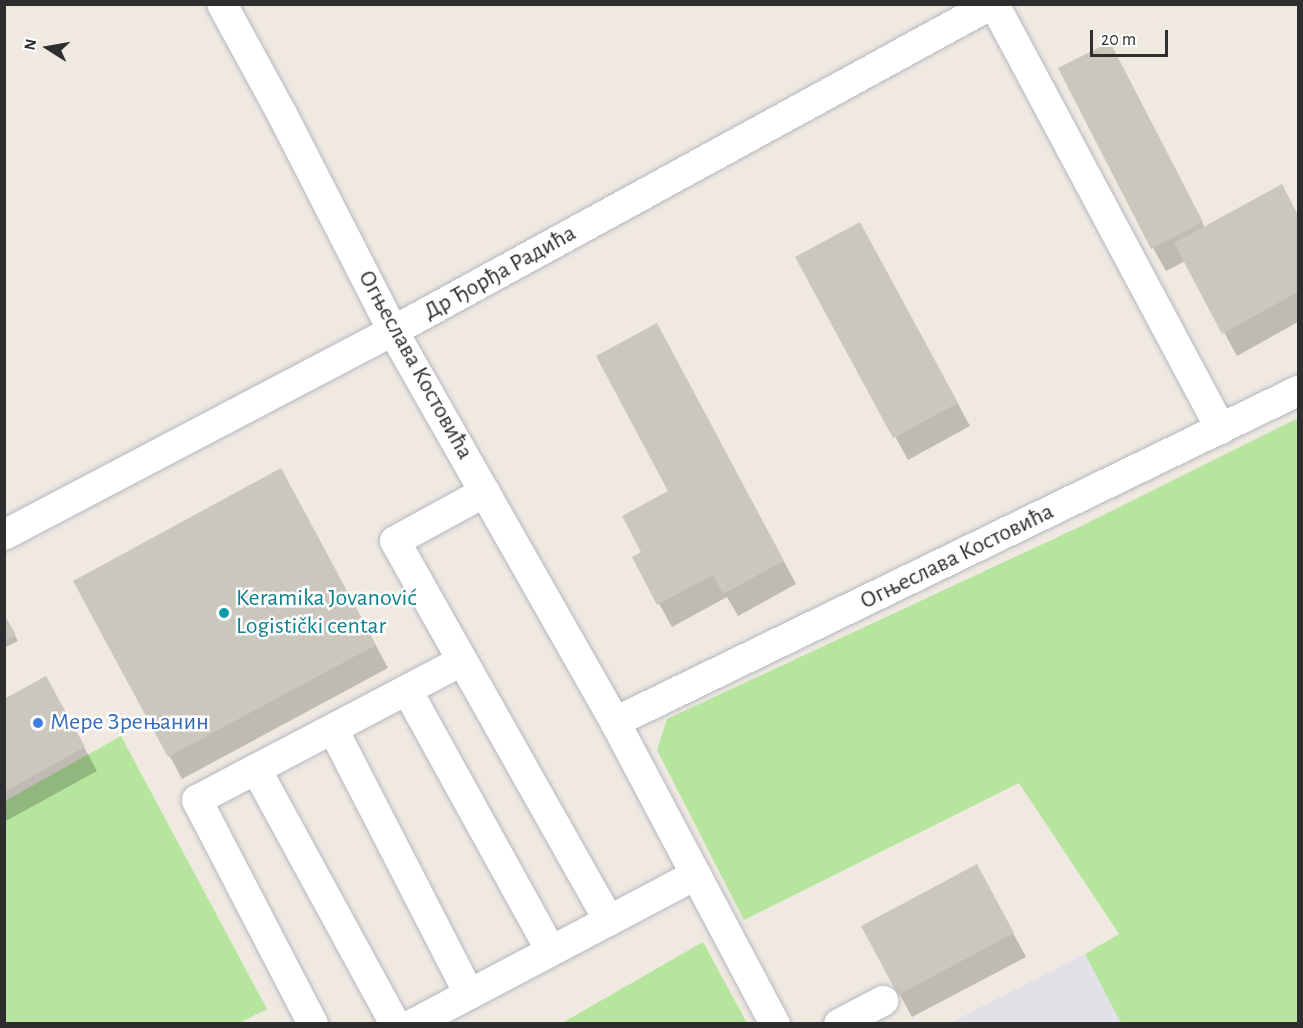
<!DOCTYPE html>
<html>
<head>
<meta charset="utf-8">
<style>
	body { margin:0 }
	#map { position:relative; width:1303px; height:1028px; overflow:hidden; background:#efe9e1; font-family:"Alegreya Sans",sans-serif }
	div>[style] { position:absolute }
	.industrial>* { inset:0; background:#e3e1e8 }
	.green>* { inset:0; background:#b6e59e }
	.shadow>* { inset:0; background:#0003 }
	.building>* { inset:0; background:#cbc7bf }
	.roads { filter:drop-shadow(0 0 2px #b4b7c1) drop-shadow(0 0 2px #b4b7c1) }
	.minor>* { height:30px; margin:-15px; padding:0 15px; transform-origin:15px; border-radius:15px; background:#fff }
	.dots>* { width:16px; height:16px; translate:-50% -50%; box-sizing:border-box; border:3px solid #fff; border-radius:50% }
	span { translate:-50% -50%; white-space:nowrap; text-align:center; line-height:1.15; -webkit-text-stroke:5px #fff; paint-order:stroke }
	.street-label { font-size:24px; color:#2e2e2e }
	.culture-label { font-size:24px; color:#0d838f }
	.left { translate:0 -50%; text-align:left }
	.shop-label { font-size:24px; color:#366cbe }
	.frame { position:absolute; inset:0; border:6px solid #2e2e2e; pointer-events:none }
	.north { position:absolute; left:18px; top:18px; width:60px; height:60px; -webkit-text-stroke:4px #fff; paint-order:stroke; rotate:281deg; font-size:16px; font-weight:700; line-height:24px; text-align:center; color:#2e2e2e }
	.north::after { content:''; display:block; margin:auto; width:21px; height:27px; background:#2e2e2e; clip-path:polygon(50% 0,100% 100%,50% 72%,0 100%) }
	.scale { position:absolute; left:1090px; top:30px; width:78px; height:27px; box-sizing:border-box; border:3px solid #2e2e2e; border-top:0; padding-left:8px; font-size:18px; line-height:21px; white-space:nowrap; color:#2e2e2e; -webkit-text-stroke:4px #fff; paint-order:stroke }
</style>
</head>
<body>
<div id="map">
	<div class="industrial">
		<div style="clip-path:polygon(1085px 954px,1121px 1023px,950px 1023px)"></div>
	</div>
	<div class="green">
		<div style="clip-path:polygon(1298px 418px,1298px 1023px,1121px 1023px,1085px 954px,1119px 934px,1019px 783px,744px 920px,657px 750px,667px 719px,1075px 529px)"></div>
		<div style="clip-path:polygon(121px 736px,267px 1009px,239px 1023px,5px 1023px,5px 801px)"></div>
		<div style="clip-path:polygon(703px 942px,747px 1023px,562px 1023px,670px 961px)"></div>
	</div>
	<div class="shadow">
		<div style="clip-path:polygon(1122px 66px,1205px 228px,1281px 186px,1298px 216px,1298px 322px,1237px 356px,1185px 261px,1166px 271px,1153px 248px)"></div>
		<div style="clip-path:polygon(873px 247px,970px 426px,908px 460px,797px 258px)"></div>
		<div style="clip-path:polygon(669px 348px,796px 584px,738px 616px,727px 597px,672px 627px,634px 558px,644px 553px,670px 492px)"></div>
		<div style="clip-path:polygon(294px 493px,388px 668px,182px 779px,75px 581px)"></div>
		<div style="clip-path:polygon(4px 617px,18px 641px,4px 648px)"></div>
		<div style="clip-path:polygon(4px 701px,59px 701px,97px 771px,4px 822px)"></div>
		<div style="clip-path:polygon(989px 889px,1026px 957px,912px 1017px,863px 927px)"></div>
	</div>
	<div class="building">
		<div style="clip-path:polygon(1110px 42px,1203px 222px,1151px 249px,1058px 68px)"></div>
		<div style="clip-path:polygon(1282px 184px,1298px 215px,1298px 292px,1222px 334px,1174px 243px)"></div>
		<div style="clip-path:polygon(860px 222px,958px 403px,893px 438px,795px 257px)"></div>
		<div style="clip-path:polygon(657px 323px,784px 561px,723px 594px,713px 575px,657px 605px,632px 557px,641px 552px,622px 516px,668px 491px,596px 356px)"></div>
		<div style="clip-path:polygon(281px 468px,376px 645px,168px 757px,73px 581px)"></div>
		<div style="clip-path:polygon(4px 614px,16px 635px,4px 641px)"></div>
		<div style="clip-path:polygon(46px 676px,85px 747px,4px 792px,4px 699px)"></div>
		<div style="clip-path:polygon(977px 864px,1014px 933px,898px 995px,861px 926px)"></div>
	</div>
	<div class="roads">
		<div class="minor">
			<div style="left:222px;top:4px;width:125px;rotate:61.4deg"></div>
			<div style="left:282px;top:114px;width:244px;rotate:62.9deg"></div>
			<div style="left:393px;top:331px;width:450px;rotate:60.4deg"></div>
			<div style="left:615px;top:722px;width:342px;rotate:62.1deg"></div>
			<div style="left:994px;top:4px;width:482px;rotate:61.9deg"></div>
			<div style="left:485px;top:492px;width:102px;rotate:151.4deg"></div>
			<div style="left:395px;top:541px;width:436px;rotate:60.6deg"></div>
			<div style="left:4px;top:535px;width:439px;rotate:-27.7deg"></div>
			<div style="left:393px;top:331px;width:682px;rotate:-28.63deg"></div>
			<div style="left:407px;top:690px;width:298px;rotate:61.1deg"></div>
			<div style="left:615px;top:722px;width:759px;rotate:-25.86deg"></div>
			<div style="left:333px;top:729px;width:298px;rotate:62.8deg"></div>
			<div style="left:256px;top:769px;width:290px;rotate:61.4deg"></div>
			<div style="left:313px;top:1024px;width:252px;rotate:-117.4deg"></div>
			<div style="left:197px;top:800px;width:299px;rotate:-27.7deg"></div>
			<div style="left:413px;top:1024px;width:320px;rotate:-27.8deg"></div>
			<div style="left:839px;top:1024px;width:50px;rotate:-27.6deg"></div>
		</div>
	</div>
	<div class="dots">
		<div style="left:224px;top:613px;background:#0f9aa8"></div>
		<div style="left:38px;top:723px;background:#3f7fe0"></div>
	</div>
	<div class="street-label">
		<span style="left:500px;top:273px;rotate:-29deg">Др Ђорђа Радића</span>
		<span style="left:415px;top:365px;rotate:61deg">Огњеслава Костовића</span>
		<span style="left:957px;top:557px;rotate:-26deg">Огњеслава Костовића</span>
	</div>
	<div class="culture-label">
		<span class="left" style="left:236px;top:613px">Keramika Jovanović<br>Logistički centar</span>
	</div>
	<div class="shop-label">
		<span class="left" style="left:50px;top:723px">Мере Зрењанин</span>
	</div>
	<div class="frame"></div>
	<div class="north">N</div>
	<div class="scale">20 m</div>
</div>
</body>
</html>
